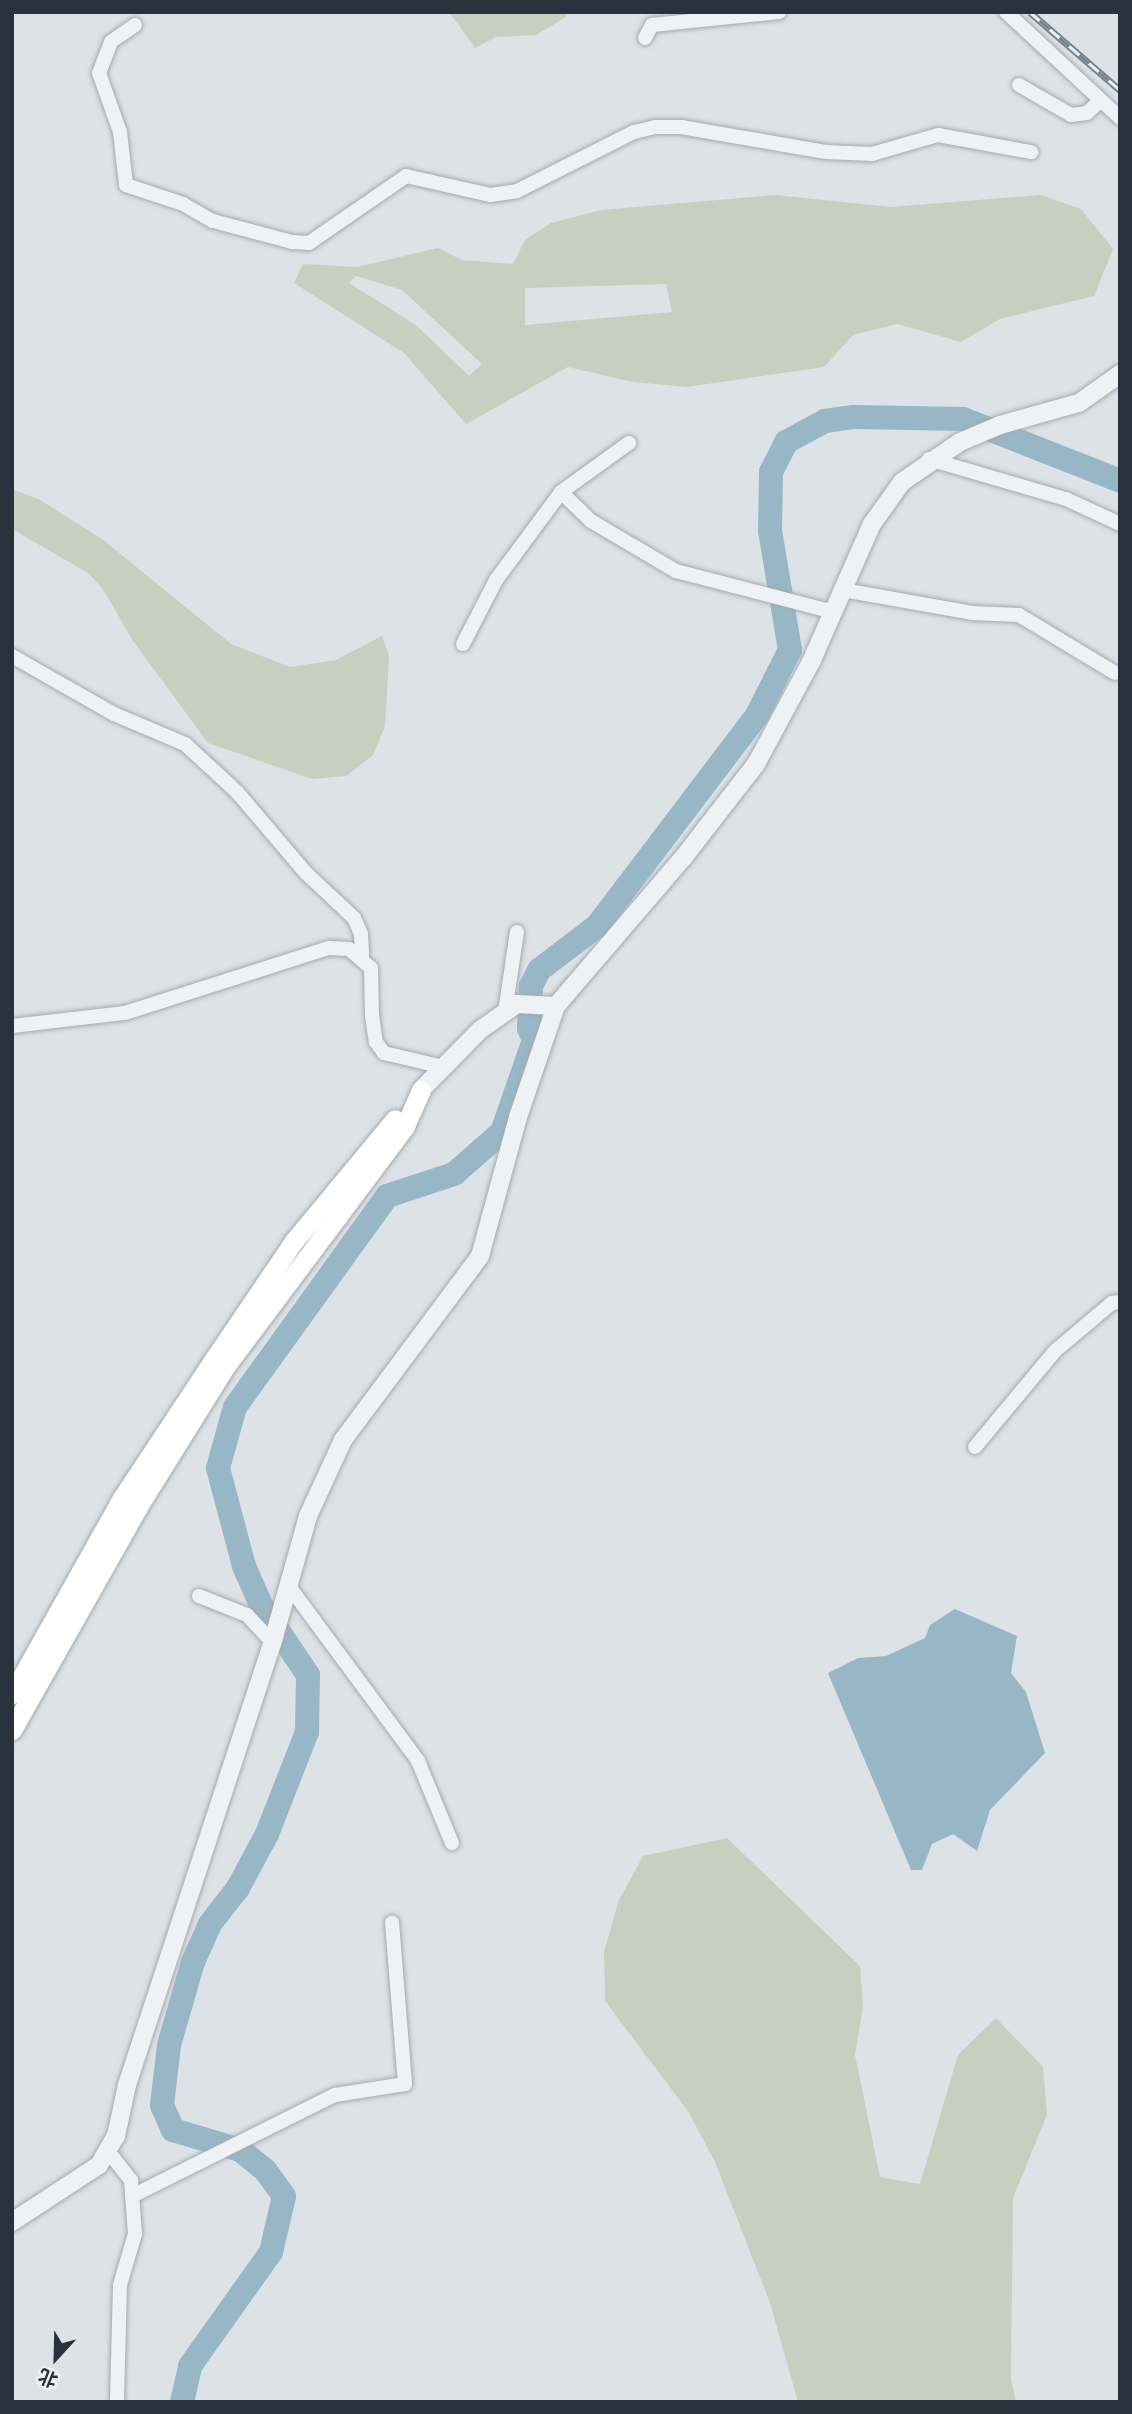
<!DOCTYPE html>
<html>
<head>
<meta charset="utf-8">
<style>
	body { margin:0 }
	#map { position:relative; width:1132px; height:2414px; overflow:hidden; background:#dde2e6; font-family:Inter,"Noto Sans SC",sans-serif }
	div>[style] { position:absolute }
	.green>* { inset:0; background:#c6d0be }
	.water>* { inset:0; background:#98b7c6 }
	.river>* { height:24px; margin:-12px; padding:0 12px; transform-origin:12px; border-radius:12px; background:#98b7c6 }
	.roads { filter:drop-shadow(0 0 2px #a3aab0) drop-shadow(0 0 2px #a3aab0) }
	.minor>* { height:14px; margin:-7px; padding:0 7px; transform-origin:7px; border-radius:7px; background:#eff2f5 }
	.tertiary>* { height:18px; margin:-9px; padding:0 9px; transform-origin:9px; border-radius:9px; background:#eff2f5 }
	.secondary>* { height:19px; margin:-9.5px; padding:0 9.5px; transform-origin:9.5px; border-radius:9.5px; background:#fff }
	.rail>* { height:7px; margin-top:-3.5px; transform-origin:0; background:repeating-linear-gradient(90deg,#ecf1f4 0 13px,#76848f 0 26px); box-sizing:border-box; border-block:2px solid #76848f }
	span { translate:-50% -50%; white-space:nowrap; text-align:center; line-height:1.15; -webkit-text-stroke:7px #ecf1f4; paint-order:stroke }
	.frame { position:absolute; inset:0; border:14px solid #27323c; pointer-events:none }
	.north { position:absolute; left:21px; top:2323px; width:70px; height:70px; -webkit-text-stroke:5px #ecf1f4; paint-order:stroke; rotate:202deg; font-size:19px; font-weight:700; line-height:28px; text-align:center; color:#27323c }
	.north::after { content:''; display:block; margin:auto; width:24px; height:32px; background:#27323c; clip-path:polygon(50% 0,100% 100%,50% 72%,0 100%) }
</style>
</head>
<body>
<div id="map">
	<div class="green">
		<div style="clip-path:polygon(449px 12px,566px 12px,566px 17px,536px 35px,496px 37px,475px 48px)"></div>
		<div style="clip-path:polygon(evenodd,775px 195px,891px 207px,1041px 195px,1081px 209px,1113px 249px,1094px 296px,1000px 319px,961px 342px,897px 324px,853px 335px,824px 367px,687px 387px,633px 382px,568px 367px,466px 424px,404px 353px,294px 283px,303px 264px,357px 267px,438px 248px,462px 260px,513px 264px,525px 240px,551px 223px,601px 210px,775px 195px,356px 276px,402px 290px,482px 364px,469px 376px,416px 325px,349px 283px,356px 276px,775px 195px,666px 284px,672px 312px,525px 325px,525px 288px,666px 284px)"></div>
		<div style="clip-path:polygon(12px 489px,40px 500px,102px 539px,231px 644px,290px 667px,336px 660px,382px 636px,389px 656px,385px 726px,373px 755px,346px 776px,312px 779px,208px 743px,133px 641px,103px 589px,88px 573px,12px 529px)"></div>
		<div style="clip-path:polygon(727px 1838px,860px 1966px,863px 2007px,855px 2055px,880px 2177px,920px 2184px,958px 2055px,996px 2018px,1043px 2067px,1047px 2115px,1013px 2198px,1011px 2380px,1016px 2402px,798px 2402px,770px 2303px,715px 2162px,688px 2111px,605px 2001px,604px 1952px,619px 1900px,643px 1856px)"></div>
	</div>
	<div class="water">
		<div style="clip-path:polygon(955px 1609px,1017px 1636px,1011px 1673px,1026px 1692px,1045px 1753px,990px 1810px,977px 1851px,953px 1834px,932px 1844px,922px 1870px,911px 1870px,828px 1673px,858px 1658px,886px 1656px,925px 1638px,930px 1625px)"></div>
	</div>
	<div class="river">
		<div style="left:182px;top:2402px;width:37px;rotate:-77deg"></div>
		<div style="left:190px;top:2366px;width:140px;rotate:-54.6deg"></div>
		<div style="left:271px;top:2252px;width:57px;rotate:-76.9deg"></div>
		<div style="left:284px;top:2196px;width:32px;rotate:-126deg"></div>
		<div style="left:265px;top:2170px;width:32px;rotate:-141deg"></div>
		<div style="left:240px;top:2150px;width:70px;rotate:-163.4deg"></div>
		<div style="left:173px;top:2130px;width:27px;rotate:-114deg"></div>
		<div style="left:162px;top:2105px;width:60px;rotate:-83.3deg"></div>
		<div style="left:169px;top:2045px;width:86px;rotate:-73.9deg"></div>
		<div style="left:193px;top:1962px;width:42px;rotate:-65.9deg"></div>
		<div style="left:210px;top:1924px;width:46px;rotate:-52.1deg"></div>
		<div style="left:238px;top:1888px;width:61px;rotate:-61.8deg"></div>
		<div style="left:267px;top:1834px;width:110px;rotate:-68.6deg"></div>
		<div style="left:307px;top:1732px;width:57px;rotate:-89deg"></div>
		<div style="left:308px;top:1675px;width:84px;rotate:-123.9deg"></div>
		<div style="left:261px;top:1605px;width:43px;rotate:-113.6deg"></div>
		<div style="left:244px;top:1566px;width:101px;rotate:-104.9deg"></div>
		<div style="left:218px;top:1468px;width:63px;rotate:-74.4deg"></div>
		<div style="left:235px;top:1407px;width:260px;rotate:-54.2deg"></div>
		<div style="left:387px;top:1196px;width:71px;rotate:-18.2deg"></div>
		<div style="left:454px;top:1174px;width:64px;rotate:-41.2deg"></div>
		<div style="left:502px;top:1132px;width:97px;rotate:-70.8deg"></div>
		<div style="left:534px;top:1040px;width:13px;rotate:-113deg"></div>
		<div style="left:529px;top:1028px;width:42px;rotate:-87.3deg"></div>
		<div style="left:531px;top:986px;width:18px;rotate:-63deg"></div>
		<div style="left:539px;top:970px;width:73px;rotate:-37.2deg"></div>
		<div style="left:597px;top:926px;width:265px;rotate:-52.8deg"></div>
		<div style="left:757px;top:715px;width:73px;rotate:-63.1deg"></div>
		<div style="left:790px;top:650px;width:121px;rotate:-99.5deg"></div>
		<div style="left:770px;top:531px;width:59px;rotate:-89deg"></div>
		<div style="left:771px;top:472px;width:34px;rotate:-63deg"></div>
		<div style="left:786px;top:442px;width:44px;rotate:-28.3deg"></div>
		<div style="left:825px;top:421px;width:29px;rotate:-8deg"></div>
		<div style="left:854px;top:417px;width:109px;rotate:1.1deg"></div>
		<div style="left:963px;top:419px;width:169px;rotate:21.5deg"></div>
	</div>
	<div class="roads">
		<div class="minor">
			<div style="left:1006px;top:12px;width:156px;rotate:42.9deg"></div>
			<div style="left:135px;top:25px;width:29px;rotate:145deg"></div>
			<div style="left:111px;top:42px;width:33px;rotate:111deg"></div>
			<div style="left:99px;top:73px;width:63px;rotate:70.4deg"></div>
			<div style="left:120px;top:132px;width:53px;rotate:83.5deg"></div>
			<div style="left:126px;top:185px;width:60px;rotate:18.4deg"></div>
			<div style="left:183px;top:204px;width:34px;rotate:30deg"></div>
			<div style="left:213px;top:221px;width:82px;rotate:14.9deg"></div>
			<div style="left:292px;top:242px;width:17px;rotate:3deg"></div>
			<div style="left:309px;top:243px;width:118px;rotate:-34.6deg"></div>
			<div style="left:406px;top:176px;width:86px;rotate:12.7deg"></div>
			<div style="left:490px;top:195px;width:27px;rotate:-8deg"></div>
			<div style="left:517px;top:191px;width:131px;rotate:-26.8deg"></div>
			<div style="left:634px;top:132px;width:22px;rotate:-13deg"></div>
			<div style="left:655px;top:127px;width:26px"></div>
			<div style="left:681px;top:127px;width:147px;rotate:9.8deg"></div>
			<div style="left:826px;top:152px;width:46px;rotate:2.5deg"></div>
			<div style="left:872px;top:154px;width:69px;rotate:-16.1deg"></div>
			<div style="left:938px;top:135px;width:95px;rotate:10.4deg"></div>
			<div style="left:645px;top:38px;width:15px;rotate:-62deg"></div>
			<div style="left:652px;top:25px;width:128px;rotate:-5.8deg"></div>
			<div style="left:1019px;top:85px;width:60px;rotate:30deg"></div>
			<div style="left:1071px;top:115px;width:16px;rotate:-7deg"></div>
			<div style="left:1087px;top:113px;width:18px;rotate:-43deg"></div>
			<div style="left:929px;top:459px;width:143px;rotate:16.3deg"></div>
			<div style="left:1066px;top:499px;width:60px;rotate:24.8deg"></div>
			<div style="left:561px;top:492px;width:42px;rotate:44deg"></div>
			<div style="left:591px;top:521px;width:99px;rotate:30.5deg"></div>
			<div style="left:676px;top:571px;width:162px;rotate:14.6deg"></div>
			<div style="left:843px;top:590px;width:131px;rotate:10.1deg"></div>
			<div style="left:972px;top:613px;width:47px;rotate:2.4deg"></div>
			<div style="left:1019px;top:615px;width:112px;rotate:31.1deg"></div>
			<div style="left:463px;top:644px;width:72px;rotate:-62.7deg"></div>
			<div style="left:496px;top:580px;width:109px;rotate:-53.5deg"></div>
			<div style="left:561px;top:492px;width:84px;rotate:-35.8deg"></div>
			<div style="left:12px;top:656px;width:117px;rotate:29.6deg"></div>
			<div style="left:114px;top:714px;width:77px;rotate:22.9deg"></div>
			<div style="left:185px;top:744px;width:71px;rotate:42.7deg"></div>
			<div style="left:237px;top:792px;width:106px;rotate:49.6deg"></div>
			<div style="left:306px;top:873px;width:66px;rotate:43.2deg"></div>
			<div style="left:354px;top:918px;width:17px;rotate:66deg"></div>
			<div style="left:361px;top:934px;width:21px;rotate:87deg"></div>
			<div style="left:505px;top:1012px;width:81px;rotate:-81.5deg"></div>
			<div style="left:12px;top:1026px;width:114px;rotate:-6.6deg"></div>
			<div style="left:125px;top:1013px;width:214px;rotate:-17.7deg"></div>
			<div style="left:329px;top:948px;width:20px;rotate:3deg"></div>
			<div style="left:349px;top:949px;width:29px;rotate:41deg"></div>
			<div style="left:371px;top:968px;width:47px;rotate:88.8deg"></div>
			<div style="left:372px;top:1015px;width:27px;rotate:82deg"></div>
			<div style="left:376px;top:1042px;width:14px;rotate:54deg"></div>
			<div style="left:384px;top:1053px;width:61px;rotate:13.3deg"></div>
			<div style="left:975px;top:1447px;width:125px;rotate:-50.2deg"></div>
			<div style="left:1055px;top:1351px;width:75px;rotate:-40.1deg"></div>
			<div style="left:1112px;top:1303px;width:8px;rotate:-7deg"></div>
			<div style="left:288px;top:1585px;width:219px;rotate:53.5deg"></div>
			<div style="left:418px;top:1761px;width:89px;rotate:67.5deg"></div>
			<div style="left:199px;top:1596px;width:52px;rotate:21.6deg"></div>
			<div style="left:247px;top:1615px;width:37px;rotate:47deg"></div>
			<div style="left:108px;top:2151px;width:37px;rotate:52deg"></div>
			<div style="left:131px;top:2180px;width:54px;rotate:85.8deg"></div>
			<div style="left:135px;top:2234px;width:53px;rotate:106.4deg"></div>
			<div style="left:120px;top:2285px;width:117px;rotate:91.5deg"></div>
			<div style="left:132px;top:2196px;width:227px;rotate:-26.5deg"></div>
			<div style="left:335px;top:2095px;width:71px;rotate:-8.9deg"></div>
			<div style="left:405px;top:2084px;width:162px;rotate:-94.6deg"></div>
		</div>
		<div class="tertiary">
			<div style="left:421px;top:1090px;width:84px;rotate:-45.5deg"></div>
			<div style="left:480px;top:1030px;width:45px;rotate:-35.1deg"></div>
			<div style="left:517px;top:1004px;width:39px;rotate:3deg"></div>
			<div style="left:12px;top:2222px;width:104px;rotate:-33.2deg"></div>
			<div style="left:99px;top:2165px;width:34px;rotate:-60deg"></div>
			<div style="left:116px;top:2136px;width:52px;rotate:-77.8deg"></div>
			<div style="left:127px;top:2085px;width:472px;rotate:-71.8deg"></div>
			<div style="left:274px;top:1637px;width:126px;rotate:-74.3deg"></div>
			<div style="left:308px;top:1516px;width:84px;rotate:-65.3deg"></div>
			<div style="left:343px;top:1440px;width:229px;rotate:-53.3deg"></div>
			<div style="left:480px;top:1256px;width:144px;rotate:-74.7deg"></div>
			<div style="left:518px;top:1117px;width:117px;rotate:-71.1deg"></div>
			<div style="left:556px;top:1006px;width:195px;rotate:-49.4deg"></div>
			<div style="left:683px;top:858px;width:119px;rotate:-52.2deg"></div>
			<div style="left:756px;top:764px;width:116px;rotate:-61.7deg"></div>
			<div style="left:811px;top:662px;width:151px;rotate:-66.2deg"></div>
			<div style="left:872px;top:524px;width:52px;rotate:-54.5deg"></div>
			<div style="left:902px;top:482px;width:70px;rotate:-34.6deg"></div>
			<div style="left:960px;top:442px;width:43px;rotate:-23deg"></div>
			<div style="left:1000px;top:425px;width:82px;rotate:-15.6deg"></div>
			<div style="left:1079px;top:403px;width:50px;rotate:-35.3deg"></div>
		</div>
		<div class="secondary">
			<div style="left:12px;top:1694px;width:225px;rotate:-60.7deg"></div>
			<div style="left:122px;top:1498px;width:167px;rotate:-56.5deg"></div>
			<div style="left:214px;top:1359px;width:143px;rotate:-55.9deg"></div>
			<div style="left:294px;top:1241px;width:158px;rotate:-50.4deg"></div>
			<div style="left:12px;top:1730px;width:256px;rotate:-60.5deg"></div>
			<div style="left:138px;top:1507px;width:165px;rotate:-58.1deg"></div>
			<div style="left:225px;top:1367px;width:301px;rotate:-53.2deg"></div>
			<div style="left:405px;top:1126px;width:39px;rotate:-66deg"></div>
		</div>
	</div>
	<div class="rail">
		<div style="left:1030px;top:12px;width:119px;rotate:40.9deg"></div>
	</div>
	<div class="frame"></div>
	<div class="north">北</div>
</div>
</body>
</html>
